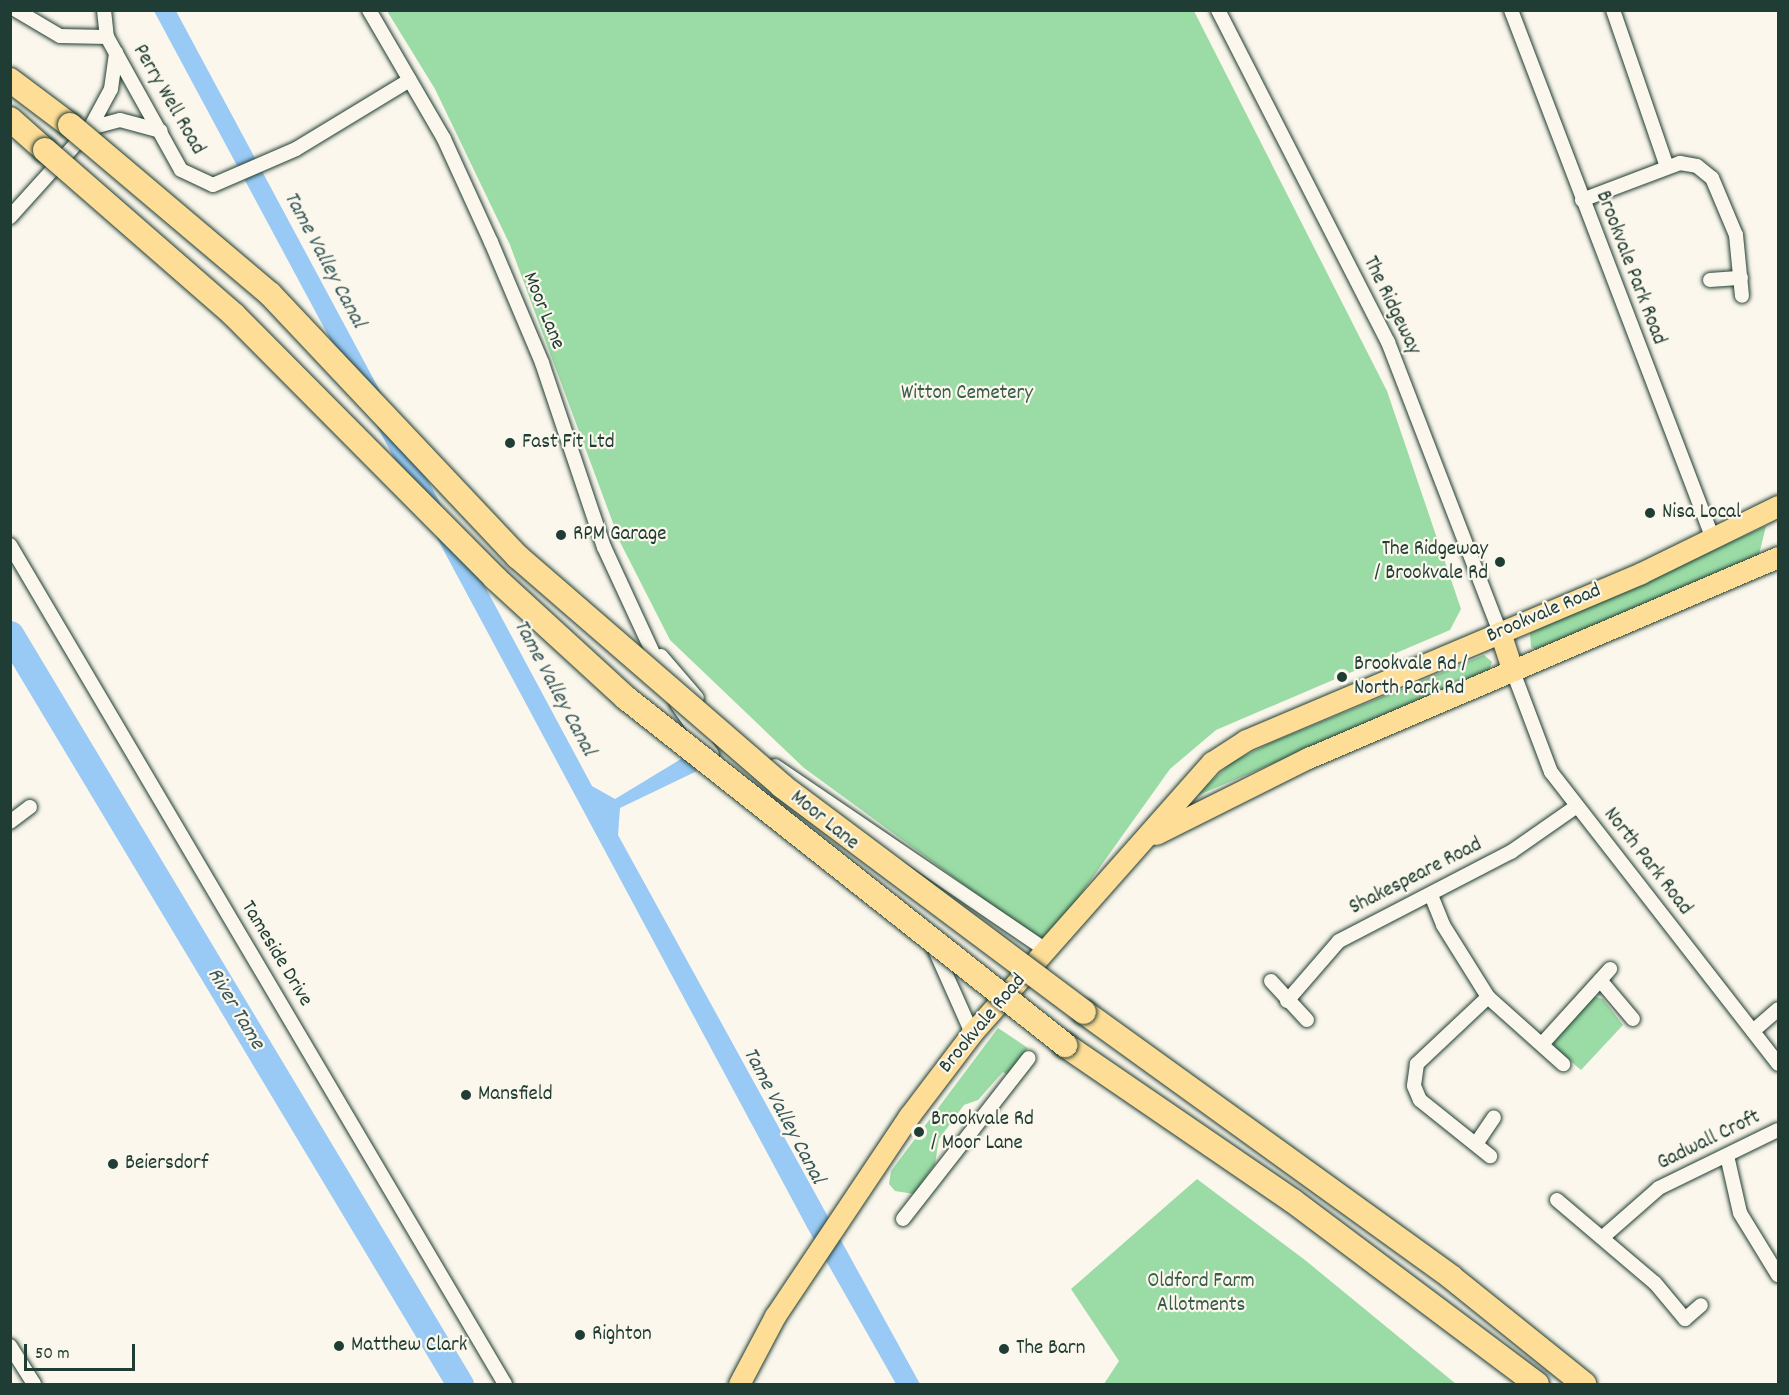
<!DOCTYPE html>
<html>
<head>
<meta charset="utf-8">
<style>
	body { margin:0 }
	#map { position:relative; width:1789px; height:1395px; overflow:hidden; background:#fbf7ec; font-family:Dekko,sans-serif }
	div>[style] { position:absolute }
	.green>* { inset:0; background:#9bdca6 }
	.water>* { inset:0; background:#99c9f5 }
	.river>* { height:27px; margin:-13.5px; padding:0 13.5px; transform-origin:13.5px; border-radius:13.5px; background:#99c9f5 }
	.roads { filter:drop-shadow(0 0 2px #1f3d34) drop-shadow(0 0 2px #1f3d34) }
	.minor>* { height:14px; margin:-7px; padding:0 7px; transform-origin:7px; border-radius:7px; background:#fbf7ec }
	.primary>* { height:21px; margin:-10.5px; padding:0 10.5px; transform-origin:10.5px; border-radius:10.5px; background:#fedd96 }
	.motorway>* { height:24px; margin:-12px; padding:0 12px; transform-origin:12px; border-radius:12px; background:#fedd96 }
	.bridges { filter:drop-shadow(0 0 2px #1f3d34) drop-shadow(0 0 2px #1f3d34) }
	.motorway-bridge>* { height:24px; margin:-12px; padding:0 12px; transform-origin:12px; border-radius:12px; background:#fedd96 }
	.dots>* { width:16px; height:16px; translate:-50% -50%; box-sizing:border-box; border:3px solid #fbf7ec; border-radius:50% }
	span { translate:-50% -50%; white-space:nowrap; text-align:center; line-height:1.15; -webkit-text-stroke:4.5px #fbf7ec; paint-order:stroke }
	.street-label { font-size:21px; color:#1f3d34 }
	.park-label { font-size:21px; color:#385d4b }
	.poi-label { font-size:21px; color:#1f3d34 }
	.left { translate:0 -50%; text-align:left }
	.right { translate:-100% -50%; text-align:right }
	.water-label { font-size:22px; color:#37595b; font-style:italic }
	.frame { position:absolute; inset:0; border:12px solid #1f3d34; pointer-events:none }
	.scale { position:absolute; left:24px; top:1344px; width:111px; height:27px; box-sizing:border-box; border:3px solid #1f3d34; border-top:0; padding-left:8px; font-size:18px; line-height:21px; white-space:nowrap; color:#1f3d34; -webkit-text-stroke:4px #fbf7ec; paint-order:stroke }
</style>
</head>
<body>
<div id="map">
	<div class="green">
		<div style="clip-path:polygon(387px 11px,1194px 11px,1387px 391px,1461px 609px,1450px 630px,1216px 730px,1170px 769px,1045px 944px,804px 768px,670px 640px,620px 542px,510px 245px,435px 89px)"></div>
		<div style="clip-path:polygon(1766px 526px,1758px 559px,1536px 650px,1531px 647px,1530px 633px)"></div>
		<div style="clip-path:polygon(1484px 655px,1492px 662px,1488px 673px,1194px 797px,1232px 762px,1270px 743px)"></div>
		<div style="clip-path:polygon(1592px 996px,1603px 999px,1623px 1025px,1581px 1070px,1555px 1048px,1553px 1039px)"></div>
		<div style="clip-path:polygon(998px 1028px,1028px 1048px,1008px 1075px,1003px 1072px,978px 1100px,964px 1105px,939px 1139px,935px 1164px,914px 1194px,895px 1191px,889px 1184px,891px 1171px)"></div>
		<div style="clip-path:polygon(1197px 1179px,1305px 1260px,1456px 1384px,1104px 1384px,1119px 1361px,1071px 1289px)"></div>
	</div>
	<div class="water">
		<div style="clip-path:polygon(154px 11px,176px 11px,592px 786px,615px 799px,686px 756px,697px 771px,620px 808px,618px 835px,920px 1384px,896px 1384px,808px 1229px)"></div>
	</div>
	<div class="river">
		<div style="left:10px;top:634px;width:875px;rotate:59.04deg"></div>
	</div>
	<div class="roads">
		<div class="minor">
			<div style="left:16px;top:10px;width:51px;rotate:30.6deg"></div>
			<div style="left:60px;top:36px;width:47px;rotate:1.2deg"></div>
			<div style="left:104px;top:10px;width:27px;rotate:84deg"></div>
			<div style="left:107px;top:37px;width:152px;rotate:60.9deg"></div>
			<div style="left:181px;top:170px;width:35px;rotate:25deg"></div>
			<div style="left:213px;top:185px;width:90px;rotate:-23.4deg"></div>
			<div style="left:296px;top:149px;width:133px;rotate:-31.2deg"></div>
			<div style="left:369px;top:10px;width:149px;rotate:59.8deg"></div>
			<div style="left:444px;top:139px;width:113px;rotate:65.5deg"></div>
			<div style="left:491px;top:242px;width:131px;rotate:67.1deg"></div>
			<div style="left:542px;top:363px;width:194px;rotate:71.4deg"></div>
			<div style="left:604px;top:547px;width:145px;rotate:65.2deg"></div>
			<div style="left:1218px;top:10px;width:373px;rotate:62.9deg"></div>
			<div style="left:1388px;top:342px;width:311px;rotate:68.9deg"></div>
			<div style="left:1511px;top:10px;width:566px;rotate:69.1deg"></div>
			<div style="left:1613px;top:10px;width:166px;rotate:71deg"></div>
			<div style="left:90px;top:128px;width:31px;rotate:-15deg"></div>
			<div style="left:120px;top:120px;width:42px;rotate:15deg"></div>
			<div style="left:1582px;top:200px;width:105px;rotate:-20.7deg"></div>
			<div style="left:1680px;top:163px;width:17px;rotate:10deg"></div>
			<div style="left:1697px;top:166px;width:19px;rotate:39deg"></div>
			<div style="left:1712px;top:178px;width:62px;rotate:67.2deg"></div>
			<div style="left:1736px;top:235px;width:61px;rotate:84.4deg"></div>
			<div style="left:10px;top:217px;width:120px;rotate:-48deg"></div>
			<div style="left:90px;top:128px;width:44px;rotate:-61.7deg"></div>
			<div style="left:111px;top:89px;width:37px;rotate:-82deg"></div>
			<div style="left:1710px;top:280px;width:31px;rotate:-4deg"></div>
			<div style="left:10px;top:545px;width:974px;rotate:59.46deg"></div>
			<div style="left:661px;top:656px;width:55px;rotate:49.4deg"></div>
			<div style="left:1512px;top:669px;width:110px;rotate:69.3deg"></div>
			<div style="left:1551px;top:772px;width:370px;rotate:52.1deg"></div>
			<div style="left:677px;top:704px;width:61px;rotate:55deg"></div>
			<div style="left:775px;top:766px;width:328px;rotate:34.2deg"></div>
			<div style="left:10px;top:822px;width:25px;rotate:-37deg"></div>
			<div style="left:1431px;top:895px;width:32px;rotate:68deg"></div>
			<div style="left:1443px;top:925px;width:85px;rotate:58deg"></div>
			<div style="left:1488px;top:997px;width:101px;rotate:41.8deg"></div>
			<div style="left:935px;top:950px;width:91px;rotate:66deg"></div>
			<div style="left:1600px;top:980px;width:51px;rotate:49.8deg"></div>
			<div style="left:1271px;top:981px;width:53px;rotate:47.3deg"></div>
			<div style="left:1488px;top:997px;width:98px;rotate:136.7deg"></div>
			<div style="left:1417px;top:1064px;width:22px;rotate:98deg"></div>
			<div style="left:1414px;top:1086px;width:15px;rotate:67deg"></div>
			<div style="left:1420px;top:1100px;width:90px;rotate:38.7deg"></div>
			<div style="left:1287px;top:1001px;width:79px;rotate:-49.1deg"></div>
			<div style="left:1339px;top:941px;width:194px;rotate:-27.4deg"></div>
			<div style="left:1511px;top:852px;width:80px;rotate:-34.9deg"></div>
			<div style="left:1753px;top:1031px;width:33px;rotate:-41deg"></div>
			<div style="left:1543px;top:1043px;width:100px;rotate:-47.8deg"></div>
			<div style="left:1476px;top:1144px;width:32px;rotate:-56deg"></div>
			<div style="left:1728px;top:1160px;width:54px;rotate:77.2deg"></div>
			<div style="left:1740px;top:1213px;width:73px;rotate:58.5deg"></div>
			<div style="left:1557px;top:1200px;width:128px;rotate:40.3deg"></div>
			<div style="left:1655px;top:1283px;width:47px;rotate:50.2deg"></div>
			<div style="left:1685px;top:1319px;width:21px;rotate:-41deg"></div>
			<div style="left:903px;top:1219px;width:204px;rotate:-52deg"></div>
			<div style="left:1603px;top:1237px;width:74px;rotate:-41.2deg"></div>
			<div style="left:1659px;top:1188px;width:132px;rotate:-26deg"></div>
			<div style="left:10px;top:1346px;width:45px;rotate:57.7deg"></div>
		</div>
		<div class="primary">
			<div style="left:1500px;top:632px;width:39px;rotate:72deg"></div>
			<div style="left:1156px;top:834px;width:170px;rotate:-26.6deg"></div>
			<div style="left:1308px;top:758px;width:511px;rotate:-23.15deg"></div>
			<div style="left:739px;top:1384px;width:77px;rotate:-62.1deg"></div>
			<div style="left:775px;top:1316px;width:241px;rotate:-56.2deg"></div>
			<div style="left:909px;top:1116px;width:104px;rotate:-52.8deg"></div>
			<div style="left:972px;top:1033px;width:362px;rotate:-48.5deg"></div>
			<div style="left:1212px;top:762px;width:40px;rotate:-32.9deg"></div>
			<div style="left:1246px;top:740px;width:429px;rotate:-22.9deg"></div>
			<div style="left:1641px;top:573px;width:153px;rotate:-26.1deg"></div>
		</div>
		<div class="motorway">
			<div style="left:10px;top:80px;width:75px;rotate:36.9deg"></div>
			<div style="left:10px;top:119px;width:47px;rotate:41.5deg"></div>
			<div style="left:1084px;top:1012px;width:453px;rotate:35.8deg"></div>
			<div style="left:1451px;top:1277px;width:171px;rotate:38.8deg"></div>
			<div style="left:1065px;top:1045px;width:276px;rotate:34.4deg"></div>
			<div style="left:1293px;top:1201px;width:305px;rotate:36.9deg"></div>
		</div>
	</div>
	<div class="bridges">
		<div class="motorway-bridge">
			<div style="left:70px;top:125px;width:262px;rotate:40.2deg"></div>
			<div style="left:270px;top:294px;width:361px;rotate:46.7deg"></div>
			<div style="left:518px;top:557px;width:349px;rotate:40.9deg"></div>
			<div style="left:782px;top:786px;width:377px;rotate:36.8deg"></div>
			<div style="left:45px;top:150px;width:251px;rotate:41.1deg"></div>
			<div style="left:234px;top:315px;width:371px;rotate:45.2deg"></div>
			<div style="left:495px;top:578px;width:178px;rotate:42.5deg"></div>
			<div style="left:626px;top:698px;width:560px;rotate:38.32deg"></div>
		</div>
	</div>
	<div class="dots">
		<div style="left:510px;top:443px;background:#1f3d34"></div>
		<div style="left:1650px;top:513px;background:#1f3d34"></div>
		<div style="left:561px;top:535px;background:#1f3d34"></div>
		<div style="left:1500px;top:562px;background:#1f3d34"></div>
		<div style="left:1342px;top:677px;background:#1f3d34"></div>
		<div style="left:466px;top:1095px;background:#1f3d34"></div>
		<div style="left:919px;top:1132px;background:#1f3d34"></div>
		<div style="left:113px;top:1164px;background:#1f3d34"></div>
		<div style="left:580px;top:1335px;background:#1f3d34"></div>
		<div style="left:339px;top:1346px;background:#1f3d34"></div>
		<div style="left:1004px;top:1349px;background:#1f3d34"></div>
	</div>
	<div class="street-label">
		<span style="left:168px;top:100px;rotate:60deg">Perry Well Road</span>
		<span style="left:1630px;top:268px;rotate:69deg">Brookvale Park Road</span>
		<span style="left:1391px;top:306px;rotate:64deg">The Ridgeway</span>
		<span style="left:543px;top:311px;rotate:68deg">Moor Lane</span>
		<span style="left:1544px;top:614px;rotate:-23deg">Brookvale Road</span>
		<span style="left:824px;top:821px;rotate:39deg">Moor Lane</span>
		<span style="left:1647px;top:862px;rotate:52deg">North Park Road</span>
		<span style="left:1416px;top:877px;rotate:-27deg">Shakespeare Road</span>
		<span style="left:276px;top:954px;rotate:59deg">Tameside Drive</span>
		<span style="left:983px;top:1024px;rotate:-50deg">Brookvale Road</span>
		<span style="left:1709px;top:1141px;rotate:-26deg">Gadwall Croft</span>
	</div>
	<div class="park-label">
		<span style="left:967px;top:394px">Witton Cemetery</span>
		<span style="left:1201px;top:1294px">Oldford Farm<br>Allotments</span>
	</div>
	<div class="poi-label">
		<span class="left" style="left:522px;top:443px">Fast Fit Ltd</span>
		<span class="left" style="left:1662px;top:513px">Nisa Local</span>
		<span class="left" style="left:573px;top:535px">RPM Garage</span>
		<span class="right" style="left:1488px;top:562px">The Ridgeway<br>/ Brookvale Rd</span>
		<span class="left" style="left:1354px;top:677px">Brookvale Rd /<br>North Park Rd</span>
		<span class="left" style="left:478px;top:1095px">Mansfield</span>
		<span class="left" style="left:931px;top:1132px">Brookvale Rd<br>/ Moor Lane</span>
		<span class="left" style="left:125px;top:1164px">Beiersdorf</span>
		<span class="left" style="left:592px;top:1335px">Righton</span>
		<span class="left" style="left:351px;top:1346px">Matthew Clark</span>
		<span class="left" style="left:1016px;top:1349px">The Barn</span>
	</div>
	<div class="water-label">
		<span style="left:324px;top:260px;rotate:62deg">Tame Valley Canal</span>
		<span style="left:554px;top:688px;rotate:62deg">Tame Valley Canal</span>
		<span style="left:235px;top:1009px;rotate:59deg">River Tame</span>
		<span style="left:783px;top:1116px;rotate:62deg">Tame Valley Canal</span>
	</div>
	<div class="frame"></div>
	<div class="scale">50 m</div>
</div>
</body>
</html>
